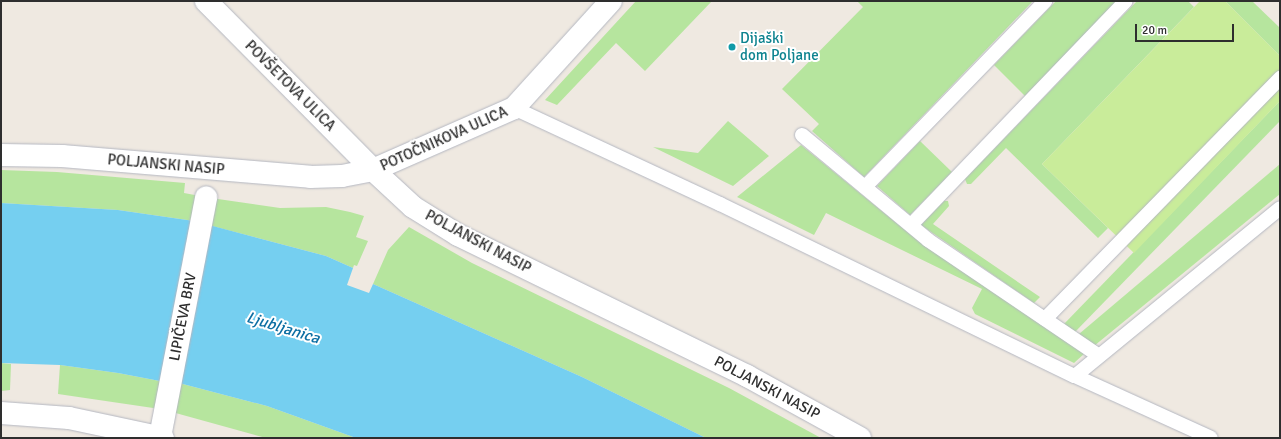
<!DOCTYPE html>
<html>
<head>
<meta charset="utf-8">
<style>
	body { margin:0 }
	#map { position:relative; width:1281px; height:439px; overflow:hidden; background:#efe9e1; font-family:Signika,sans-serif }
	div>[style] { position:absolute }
	.green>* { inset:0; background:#b6e59e }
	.pitch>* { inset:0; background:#c9ec9a }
	.water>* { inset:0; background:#75cff0 }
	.roads { filter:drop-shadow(0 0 1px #b4b7c1) drop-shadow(0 0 1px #b4b7c1) }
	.lane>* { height:14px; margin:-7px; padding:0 7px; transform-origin:7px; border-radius:7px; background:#fff }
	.street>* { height:22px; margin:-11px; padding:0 11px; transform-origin:11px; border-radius:11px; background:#fff }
	.dots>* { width:11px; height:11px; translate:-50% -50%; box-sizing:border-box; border:2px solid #fff; border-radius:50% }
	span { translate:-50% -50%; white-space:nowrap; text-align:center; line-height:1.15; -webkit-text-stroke:4px #fff; paint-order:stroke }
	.culture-label { font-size:15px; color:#0d838f }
	.left { translate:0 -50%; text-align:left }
	.street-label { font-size:15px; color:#2e2e2e }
	.water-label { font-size:16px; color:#0d6fa3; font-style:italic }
	.frame { position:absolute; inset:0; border:2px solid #2e2e2e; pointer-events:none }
	.scale { position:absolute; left:1135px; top:24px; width:99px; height:18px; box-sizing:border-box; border:2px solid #2e2e2e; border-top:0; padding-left:5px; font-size:12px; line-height:14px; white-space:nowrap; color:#2e2e2e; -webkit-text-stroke:3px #fff; paint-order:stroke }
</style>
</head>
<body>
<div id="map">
	<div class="green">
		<div style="clip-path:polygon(636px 1px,712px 1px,645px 71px,616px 43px,557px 105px,545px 100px)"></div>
		<div style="clip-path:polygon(857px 1px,1033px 1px,864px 177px,812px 131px,819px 124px,782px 89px,863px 7px)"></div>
		<div style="clip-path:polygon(1056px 1px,1117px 1px,1025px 96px,994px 65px)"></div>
		<div style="clip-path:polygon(1137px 1px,1188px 1px,1194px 7px,1042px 164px,1108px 228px,1098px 238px,1006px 148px,971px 184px,967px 184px,965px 179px)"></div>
		<div style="clip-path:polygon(1225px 1px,1252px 1px,1280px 28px,1280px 56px)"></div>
		<div style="clip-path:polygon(1280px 101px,1280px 121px,1075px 332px,1064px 324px)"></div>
		<div style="clip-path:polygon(728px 121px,769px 156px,733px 186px,653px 147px,698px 153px)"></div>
		<div style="clip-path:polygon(920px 141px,952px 172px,910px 215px,877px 186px)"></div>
		<div style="clip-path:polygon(801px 145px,922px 244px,1085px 353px,1074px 363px,975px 314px,972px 308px,982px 289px,826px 213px,814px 235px,737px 197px)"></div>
		<div style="clip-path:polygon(1280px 164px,1280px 194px,1094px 346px,1079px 334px)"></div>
		<div style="clip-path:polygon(1px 170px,57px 172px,185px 183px,184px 193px,200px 196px,194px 221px,118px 210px,1px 203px)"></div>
		<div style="clip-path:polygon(211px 198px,280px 208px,326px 207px,350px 212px,364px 216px,356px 237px,368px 241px,357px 266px,354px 265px,353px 268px,326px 256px,208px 225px)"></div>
		<div style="clip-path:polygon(944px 201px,948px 201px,949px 206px,933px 224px,1040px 297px,1034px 303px,921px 225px)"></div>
		<div style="clip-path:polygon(409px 227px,472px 263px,729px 388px,821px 438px,706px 438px,582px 377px,373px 284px,388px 250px)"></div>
		<div style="clip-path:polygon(1px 363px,11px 364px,10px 390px,1px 391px)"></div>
		<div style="clip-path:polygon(60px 365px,118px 373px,165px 382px,160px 409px,58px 394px)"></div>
		<div style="clip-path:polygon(179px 383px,267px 406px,356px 438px,266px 438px,172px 412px)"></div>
	</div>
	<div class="pitch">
		<div style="clip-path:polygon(1200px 1px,1225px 1px,1280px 56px,1280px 101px,1134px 253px,1042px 164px)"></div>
	</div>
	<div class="water">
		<div style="clip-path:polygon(1px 203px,118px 210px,194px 221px,326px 256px,353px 268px,347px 285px,369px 293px,373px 284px,582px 377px,706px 438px,356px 438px,267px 406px,179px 383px,165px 382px,118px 373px,60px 365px,1px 363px)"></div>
	</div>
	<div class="roads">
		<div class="lane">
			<div style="left:514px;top:108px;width:227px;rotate:25deg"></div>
			<div style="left:720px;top:204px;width:394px;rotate:25.9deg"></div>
			<div style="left:1075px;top:376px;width:149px;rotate:24.5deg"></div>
			<div style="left:802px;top:135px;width:164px;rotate:39.8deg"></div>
			<div style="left:928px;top:240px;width:205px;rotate:34.1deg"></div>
			<div style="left:865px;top:187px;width:259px;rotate:-45.9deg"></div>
			<div style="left:911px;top:225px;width:310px;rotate:-46.2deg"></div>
			<div style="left:1045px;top:319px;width:337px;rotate:-45.7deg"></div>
			<div style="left:1075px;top:376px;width:265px;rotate:-39.3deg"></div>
		</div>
		<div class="street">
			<div style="left:206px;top:1px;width:238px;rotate:45.3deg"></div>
			<div style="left:373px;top:170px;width:54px;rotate:42.8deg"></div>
			<div style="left:413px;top:207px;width:53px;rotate:31.9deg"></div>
			<div style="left:458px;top:235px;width:322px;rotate:26deg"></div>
			<div style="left:747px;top:376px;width:129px;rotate:28.8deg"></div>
			<div style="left:1px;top:155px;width:61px;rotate:0.9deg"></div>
			<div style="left:62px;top:156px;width:249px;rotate:4.8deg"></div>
			<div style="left:310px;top:177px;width:32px;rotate:-2deg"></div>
			<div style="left:342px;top:176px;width:32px;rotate:-11deg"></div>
			<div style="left:373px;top:170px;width:154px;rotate:-23.7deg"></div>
			<div style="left:514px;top:108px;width:144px;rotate:-47.8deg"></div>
			<div style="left:1px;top:413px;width:68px;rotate:4.2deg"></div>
			<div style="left:69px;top:418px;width:96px;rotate:12deg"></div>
			<div style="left:160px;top:437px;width:244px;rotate:-79.1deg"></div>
		</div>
	</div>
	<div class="dots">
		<div style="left:732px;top:47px;background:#0f9aa8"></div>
	</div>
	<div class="culture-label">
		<span class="left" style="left:740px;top:47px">Dijaški<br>dom Poljane</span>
	</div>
	<div class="street-label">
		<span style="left:290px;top:86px;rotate:45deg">POVŠETOVA ULICA</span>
		<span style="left:444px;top:139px;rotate:-24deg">POTOČNIKOVA ULICA</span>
		<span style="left:166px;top:165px;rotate:5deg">POLJANSKI NASIP</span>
		<span style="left:478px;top:242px;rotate:28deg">POLJANSKI NASIP</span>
		<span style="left:183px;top:317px;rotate:-79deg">LIPIČEVA BRV</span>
		<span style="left:767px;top:388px;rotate:28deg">POLJANSKI NASIP</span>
	</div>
	<div class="water-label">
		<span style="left:283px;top:328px;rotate:17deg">Ljubljanica</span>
	</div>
	<div class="frame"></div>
	<div class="scale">20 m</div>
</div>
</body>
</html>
